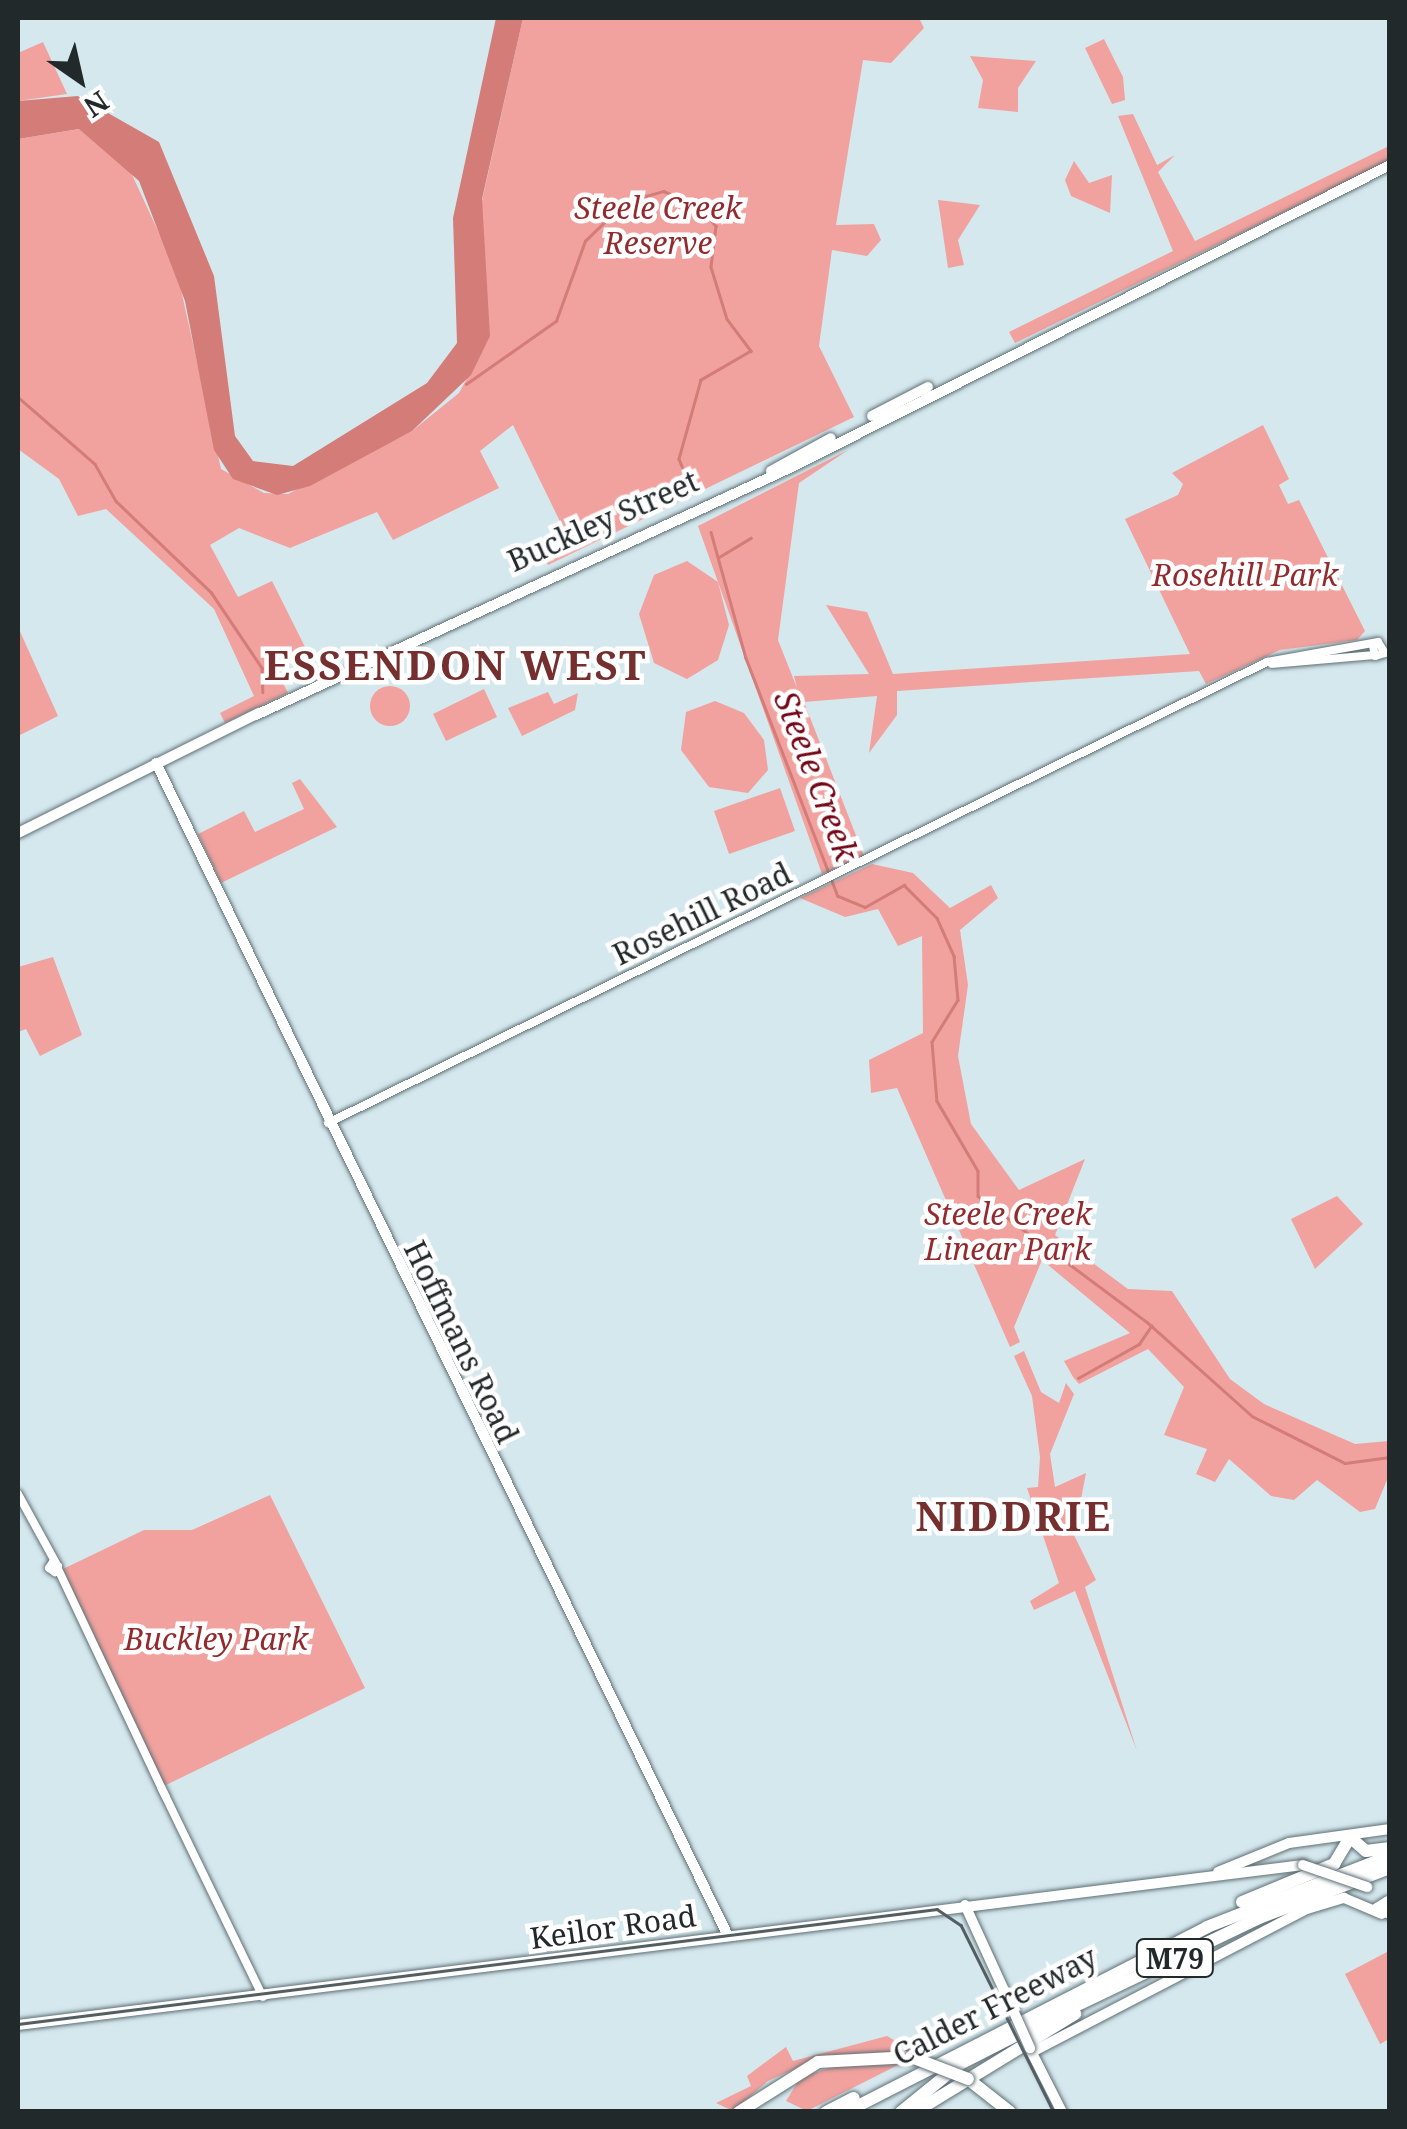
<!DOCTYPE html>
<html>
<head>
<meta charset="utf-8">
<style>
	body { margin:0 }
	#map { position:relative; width:1407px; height:2129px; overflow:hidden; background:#d5e8ee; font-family:"Noto Serif",serif }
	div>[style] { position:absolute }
	.green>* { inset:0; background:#f1a29e }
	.round { border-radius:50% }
	.water>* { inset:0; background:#d37c78 }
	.stream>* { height:2.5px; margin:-1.25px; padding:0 1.25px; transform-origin:1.25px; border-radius:1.25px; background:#d37c78 }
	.roads { filter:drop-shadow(0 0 2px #5e6f74) drop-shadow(0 0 2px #5e6f74) }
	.minor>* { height:8px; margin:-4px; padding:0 4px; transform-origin:4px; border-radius:4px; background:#fff }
	.major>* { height:10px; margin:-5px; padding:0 5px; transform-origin:5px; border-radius:5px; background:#fff }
	.highway>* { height:12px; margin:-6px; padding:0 6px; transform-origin:6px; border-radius:6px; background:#fff }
	.tram>* { height:2.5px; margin:-1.25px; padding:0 1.25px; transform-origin:1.25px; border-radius:1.25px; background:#535e61 }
	.bridges { filter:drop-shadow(0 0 2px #5e6f74) drop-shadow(0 0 2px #5e6f74) }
	.major-bridge>* { height:10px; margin:-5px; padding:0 5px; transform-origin:5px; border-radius:5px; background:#fff }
	.highway-bridge>* { height:12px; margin:-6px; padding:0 6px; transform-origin:6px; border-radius:6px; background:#fff }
	span { translate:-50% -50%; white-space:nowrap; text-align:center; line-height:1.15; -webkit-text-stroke:9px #fff; paint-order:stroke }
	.shield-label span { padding:2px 8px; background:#fff; border:2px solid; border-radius:8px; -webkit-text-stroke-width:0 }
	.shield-label { font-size:28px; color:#22292b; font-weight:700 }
	.park-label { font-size:30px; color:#922a2e; font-style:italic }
	.street-label { font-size:30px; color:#22292b }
	.water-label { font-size:32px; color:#730515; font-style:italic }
	.district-label { font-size:40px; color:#752f2e; font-weight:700; letter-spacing:2.5px }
	.frame { position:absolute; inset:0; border:20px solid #22292b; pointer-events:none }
	.north { position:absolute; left:30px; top:30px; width:100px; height:100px; -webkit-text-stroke:8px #fff; paint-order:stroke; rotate:146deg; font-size:28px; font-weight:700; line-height:40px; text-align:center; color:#22292b }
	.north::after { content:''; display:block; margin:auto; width:35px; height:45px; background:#22292b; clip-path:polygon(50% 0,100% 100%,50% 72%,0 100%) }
</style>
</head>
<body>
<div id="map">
	<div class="green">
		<div style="clip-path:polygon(523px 18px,919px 18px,924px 28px,891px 63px,863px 60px,836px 225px,874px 224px,881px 240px,867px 256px,832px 250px,819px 346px,854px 417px,548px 565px,544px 557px,570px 542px,513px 425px,480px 451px,499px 488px,393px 540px,377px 512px,290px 548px,239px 528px,210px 545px,238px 597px,272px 581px,305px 647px,273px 663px,288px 693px,225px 723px,220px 713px,254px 696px,214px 609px,106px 509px,78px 516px,59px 479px,18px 449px,18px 139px,80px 129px,128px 166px,177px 272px,221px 469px,264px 493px,288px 494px,412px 431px,459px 393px,488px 340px,481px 205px)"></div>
		<div style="clip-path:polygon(1104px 39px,1123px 77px,1125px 100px,1112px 104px,1085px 48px)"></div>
		<div style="clip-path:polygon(43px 42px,67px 94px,18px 101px,18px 53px)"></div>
		<div style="clip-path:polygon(970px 56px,1036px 61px,1018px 88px,1018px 112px,978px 108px,983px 80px)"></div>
		<div style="clip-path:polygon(1133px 114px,1157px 165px,1175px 155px,1158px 172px,1195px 241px,1389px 146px,1389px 161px,1015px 343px,1009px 332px,1173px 251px,1118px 116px)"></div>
		<div style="clip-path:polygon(1074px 161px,1089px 183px,1112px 175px,1110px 213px,1071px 196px,1065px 180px)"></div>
		<div style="clip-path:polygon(938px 200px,980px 205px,958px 240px,964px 265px,948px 268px)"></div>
		<div style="clip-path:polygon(1263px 425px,1289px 479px,1279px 485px,1288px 504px,1299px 500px,1365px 631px,1357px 640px,1280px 650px,1206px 684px,1199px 671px,897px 691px,897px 715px,869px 753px,877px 696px,804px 702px,864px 856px,822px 874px,698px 526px,848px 450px,799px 483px,778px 640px,797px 688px,794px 676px,869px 674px,826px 605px,867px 612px,893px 674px,1190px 654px,1125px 519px,1178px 495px,1183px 484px,1172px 473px)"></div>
		<div style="clip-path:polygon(687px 561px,718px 582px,729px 625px,718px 660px,687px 679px,654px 663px,639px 614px,654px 575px)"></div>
		<div style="clip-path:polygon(18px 627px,58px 716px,18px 736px)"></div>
		<div class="round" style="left:370px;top:686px;width:40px;height:40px"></div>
		<div style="clip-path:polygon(484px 689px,497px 717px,446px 741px,433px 714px)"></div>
		<div style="clip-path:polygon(548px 692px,554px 704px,578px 693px,575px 710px,522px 736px,508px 708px)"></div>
		<div style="clip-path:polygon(715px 701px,744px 713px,764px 740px,768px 770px,748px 793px,709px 787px,681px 750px,686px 712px)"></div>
		<div style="clip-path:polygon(300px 779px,337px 827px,221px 883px,198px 834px,244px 811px,255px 832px,304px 809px,292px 783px)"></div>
		<div style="clip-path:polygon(780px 788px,795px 831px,729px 854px,714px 811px)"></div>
		<div style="clip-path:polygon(872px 864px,913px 873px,950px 908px,991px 885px,998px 898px,960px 930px,968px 985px,958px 1056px,971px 1124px,1019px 1190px,1085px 1159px,1055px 1235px,1128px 1289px,1172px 1291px,1230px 1379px,1264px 1404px,1355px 1444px,1389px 1441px,1389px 1475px,1375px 1509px,1360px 1512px,1317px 1480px,1294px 1500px,1271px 1496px,1229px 1459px,1215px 1482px,1196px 1474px,1207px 1449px,1164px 1435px,1184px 1387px,1148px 1349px,1079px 1384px,1073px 1377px,1064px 1361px,1130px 1333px,1042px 1260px,1014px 1327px,1020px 1342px,1010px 1347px,897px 1088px,871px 1093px,869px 1060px,923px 1033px,922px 936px,898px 946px,878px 909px,845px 917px,800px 898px)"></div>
		<div style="clip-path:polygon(53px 957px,82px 1035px,40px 1056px,26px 1029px,18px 1032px,18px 967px)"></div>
		<div style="clip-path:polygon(1337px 1196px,1363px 1224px,1315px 1269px,1291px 1219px)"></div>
		<div style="clip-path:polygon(1024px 1351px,1041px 1392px,1059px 1403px,1066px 1383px,1074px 1394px,1050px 1454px,1055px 1487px,1086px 1473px,1074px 1535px,1096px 1580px,1085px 1587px,1137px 1751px,1075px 1591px,1034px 1610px,1030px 1601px,1059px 1583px,1027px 1488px,1038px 1487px,1040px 1457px,1032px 1396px,1014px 1356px)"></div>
		<div style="clip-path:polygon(270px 1495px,365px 1688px,164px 1786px,63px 1569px,144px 1530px,192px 1530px)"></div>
		<div style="clip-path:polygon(1389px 1951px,1389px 2039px,1380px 2044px,1345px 1974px)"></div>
		<div style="clip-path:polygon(887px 2036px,918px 2054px,826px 2055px,768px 2081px,733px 2111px,716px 2103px,751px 2086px,747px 2076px,786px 2047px,793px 2061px)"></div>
		<div style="clip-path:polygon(900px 2064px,807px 2111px,786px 2101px,801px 2077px,832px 2067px)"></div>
	</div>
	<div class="water">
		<div style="clip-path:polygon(496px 18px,523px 18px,482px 199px,490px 336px,471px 375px,412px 431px,310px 486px,277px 495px,233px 479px,214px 450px,185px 301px,139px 181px,79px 129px,18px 139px,18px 101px,78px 96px,159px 142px,214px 276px,235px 436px,253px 461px,293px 466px,427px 383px,457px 343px,453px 218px)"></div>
	</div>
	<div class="stream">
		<div style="left:466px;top:384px;width:110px;rotate:-35deg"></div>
		<div style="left:556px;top:321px;width:85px;rotate:-70.1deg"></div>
		<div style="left:585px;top:241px;width:56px;rotate:-44.3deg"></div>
		<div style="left:625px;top:202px;width:40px;rotate:-16deg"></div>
		<div style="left:663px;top:191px;width:36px;rotate:21deg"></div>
		<div style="left:697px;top:204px;width:29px;rotate:49deg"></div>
		<div style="left:716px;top:226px;width:41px;rotate:97deg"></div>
		<div style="left:711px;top:267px;width:54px;rotate:72.9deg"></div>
		<div style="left:727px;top:319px;width:40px;rotate:53deg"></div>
		<div style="left:751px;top:351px;width:58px;rotate:149.9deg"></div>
		<div style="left:701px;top:380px;width:82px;rotate:105.6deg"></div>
		<div style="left:679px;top:459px;width:28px;rotate:67deg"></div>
		<div style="left:18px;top:397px;width:102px;rotate:41deg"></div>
		<div style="left:95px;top:464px;width:43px;rotate:60.4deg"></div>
		<div style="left:116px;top:501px;width:132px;rotate:43.8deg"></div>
		<div style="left:211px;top:592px;width:92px;rotate:56.1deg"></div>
		<div style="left:262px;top:668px;width:24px;rotate:88deg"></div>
		<div style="left:711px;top:532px;width:131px;rotate:74.5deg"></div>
		<div style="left:746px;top:658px;width:255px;rotate:68.9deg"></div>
		<div style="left:838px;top:896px;width:29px;rotate:22deg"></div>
		<div style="left:865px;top:907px;width:45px;rotate:-29.4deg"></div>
		<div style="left:904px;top:885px;width:47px;rotate:45deg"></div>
		<div style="left:937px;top:918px;width:42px;rotate:65.9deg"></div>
		<div style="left:954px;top:956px;width:44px;rotate:84.8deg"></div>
		<div style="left:958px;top:1000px;width:49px;rotate:121.8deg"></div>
		<div style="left:932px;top:1042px;width:59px;rotate:85.2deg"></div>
		<div style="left:937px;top:1101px;width:81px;rotate:59.6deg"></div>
		<div style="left:978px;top:1171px;width:25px;rotate:90deg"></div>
		<div style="left:978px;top:1196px;width:211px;rotate:36.7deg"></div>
		<div style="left:1147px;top:1322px;width:141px;rotate:41.8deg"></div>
		<div style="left:1252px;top:1416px;width:104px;rotate:26.8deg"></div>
		<div style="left:1345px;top:1463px;width:45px;rotate:-7.6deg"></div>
		<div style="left:719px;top:557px;width:37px;rotate:-31deg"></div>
		<div style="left:1078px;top:1378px;width:70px;rotate:-29.1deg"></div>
		<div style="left:1139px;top:1344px;width:22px;rotate:-56deg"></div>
	</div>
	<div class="roads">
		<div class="minor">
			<div style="left:1272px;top:664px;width:102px;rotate:-5deg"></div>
			<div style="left:328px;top:1123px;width:1046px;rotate:-26.15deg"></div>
			<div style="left:1267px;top:662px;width:113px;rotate:-10.2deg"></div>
			<div style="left:1378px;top:642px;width:13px;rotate:58deg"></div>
			<div style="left:1385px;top:653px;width:10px;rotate:163deg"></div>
			<div style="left:1375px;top:656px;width:10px;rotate:-101deg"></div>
			<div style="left:18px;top:1494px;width:79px;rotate:61.2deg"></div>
			<div style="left:53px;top:1562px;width:6px;rotate:39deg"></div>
			<div style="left:58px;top:1566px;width:7px;rotate:117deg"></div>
			<div style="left:55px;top:1572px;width:7px;rotate:-146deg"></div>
			<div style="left:49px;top:1568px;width:7px;rotate:-56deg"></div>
			<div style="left:58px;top:1569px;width:243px;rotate:64.7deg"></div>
			<div style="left:166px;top:1797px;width:9px;rotate:-117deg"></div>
			<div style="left:162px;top:1789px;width:231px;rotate:64.1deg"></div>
		</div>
		<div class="major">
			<div style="left:872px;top:416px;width:63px;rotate:-27.4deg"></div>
			<div style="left:771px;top:471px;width:68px;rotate:-28.8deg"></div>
			<div style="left:256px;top:715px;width:591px;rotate:-24.83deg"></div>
			<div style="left:792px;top:467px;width:670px;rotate:-26.79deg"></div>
			<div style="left:156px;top:763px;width:1305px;rotate:64deg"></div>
			<div style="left:18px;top:833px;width:269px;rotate:-26.5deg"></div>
			<div style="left:1218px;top:1872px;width:77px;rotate:-22.2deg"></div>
			<div style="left:1289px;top:1843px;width:102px;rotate:-7.9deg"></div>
			<div style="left:1388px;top:1901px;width:13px;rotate:148deg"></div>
			<div style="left:1377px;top:1908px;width:14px;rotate:25deg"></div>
			<div style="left:965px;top:1905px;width:115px;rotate:65.4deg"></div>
			<div style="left:18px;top:2025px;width:1295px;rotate:-7.1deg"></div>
			<div style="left:1030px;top:2049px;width:71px;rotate:63.1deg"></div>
			<div style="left:1032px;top:2052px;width:310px;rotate:-27.5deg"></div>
			<div style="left:1307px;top:1909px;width:39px;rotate:-17deg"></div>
			<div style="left:1344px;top:1898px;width:41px;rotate:22.8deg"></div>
		</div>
		<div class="highway">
			<div style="left:1352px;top:1839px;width:18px;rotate:41deg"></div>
			<div style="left:1366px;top:1851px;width:24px;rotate:-7deg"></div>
			<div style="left:1242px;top:1902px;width:100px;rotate:-22.4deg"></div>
			<div style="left:1334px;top:1864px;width:29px;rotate:-59deg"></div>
			<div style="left:968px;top:2079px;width:53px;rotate:38.2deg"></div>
			<div style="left:739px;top:2112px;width:93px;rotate:-32.3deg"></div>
			<div style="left:818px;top:2062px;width:93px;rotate:-3.1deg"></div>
			<div style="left:826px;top:2112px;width:31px;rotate:-27deg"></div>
			<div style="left:846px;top:2112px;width:406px;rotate:-27.1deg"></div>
			<div style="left:1207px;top:1927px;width:196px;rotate:-21.2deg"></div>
			<div style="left:901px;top:2112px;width:76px;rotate:-39.1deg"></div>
			<div style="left:960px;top:2064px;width:92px;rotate:-27.1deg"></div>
			<div style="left:1042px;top:2022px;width:241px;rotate:-25.6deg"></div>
			<div style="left:1259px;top:1918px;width:140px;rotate:-20.9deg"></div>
			<div style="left:915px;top:2112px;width:188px;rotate:-31.5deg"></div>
		</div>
	</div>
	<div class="tram">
		<div style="left:18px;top:2024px;width:926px;rotate:-7.13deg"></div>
		<div style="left:937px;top:1909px;width:29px;rotate:34deg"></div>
		<div style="left:961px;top:1925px;width:209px;rotate:63.6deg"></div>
	</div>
	<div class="bridges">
		<div class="major-bridge">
			<div style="left:1303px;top:1865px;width:68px;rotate:19deg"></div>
			<div style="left:1013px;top:2010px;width:42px;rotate:65.9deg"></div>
		</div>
		<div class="highway-bridge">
			<div style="left:911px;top:2057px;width:61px;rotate:21.1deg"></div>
		</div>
	</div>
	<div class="shield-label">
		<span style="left:1175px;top:1958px">M79</span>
	</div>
	<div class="park-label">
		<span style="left:658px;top:225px">Steele Creek<br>Reserve</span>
		<span style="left:1245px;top:575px">Rosehill Park</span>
		<span style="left:1008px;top:1231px">Steele Creek<br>Linear Park</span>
		<span style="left:216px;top:1639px">Buckley Park</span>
	</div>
	<div class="street-label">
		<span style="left:603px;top:521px;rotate:-24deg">Buckley Street</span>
		<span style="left:702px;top:914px;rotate:-26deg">Rosehill Road</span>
		<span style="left:461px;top:1342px;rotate:64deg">Hoffmans Road</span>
		<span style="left:613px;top:1927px;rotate:-8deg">Keilor Road</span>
		<span style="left:995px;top:2006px;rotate:-27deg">Calder Freeway</span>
	</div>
	<div class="water-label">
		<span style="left:816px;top:776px;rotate:69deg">Steele Creek</span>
	</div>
	<div class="district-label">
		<span style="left:456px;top:665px">ESSENDON WEST</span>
		<span style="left:1014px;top:1516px">NIDDRIE</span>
	</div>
	<div class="frame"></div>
	<div class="north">N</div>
</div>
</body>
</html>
